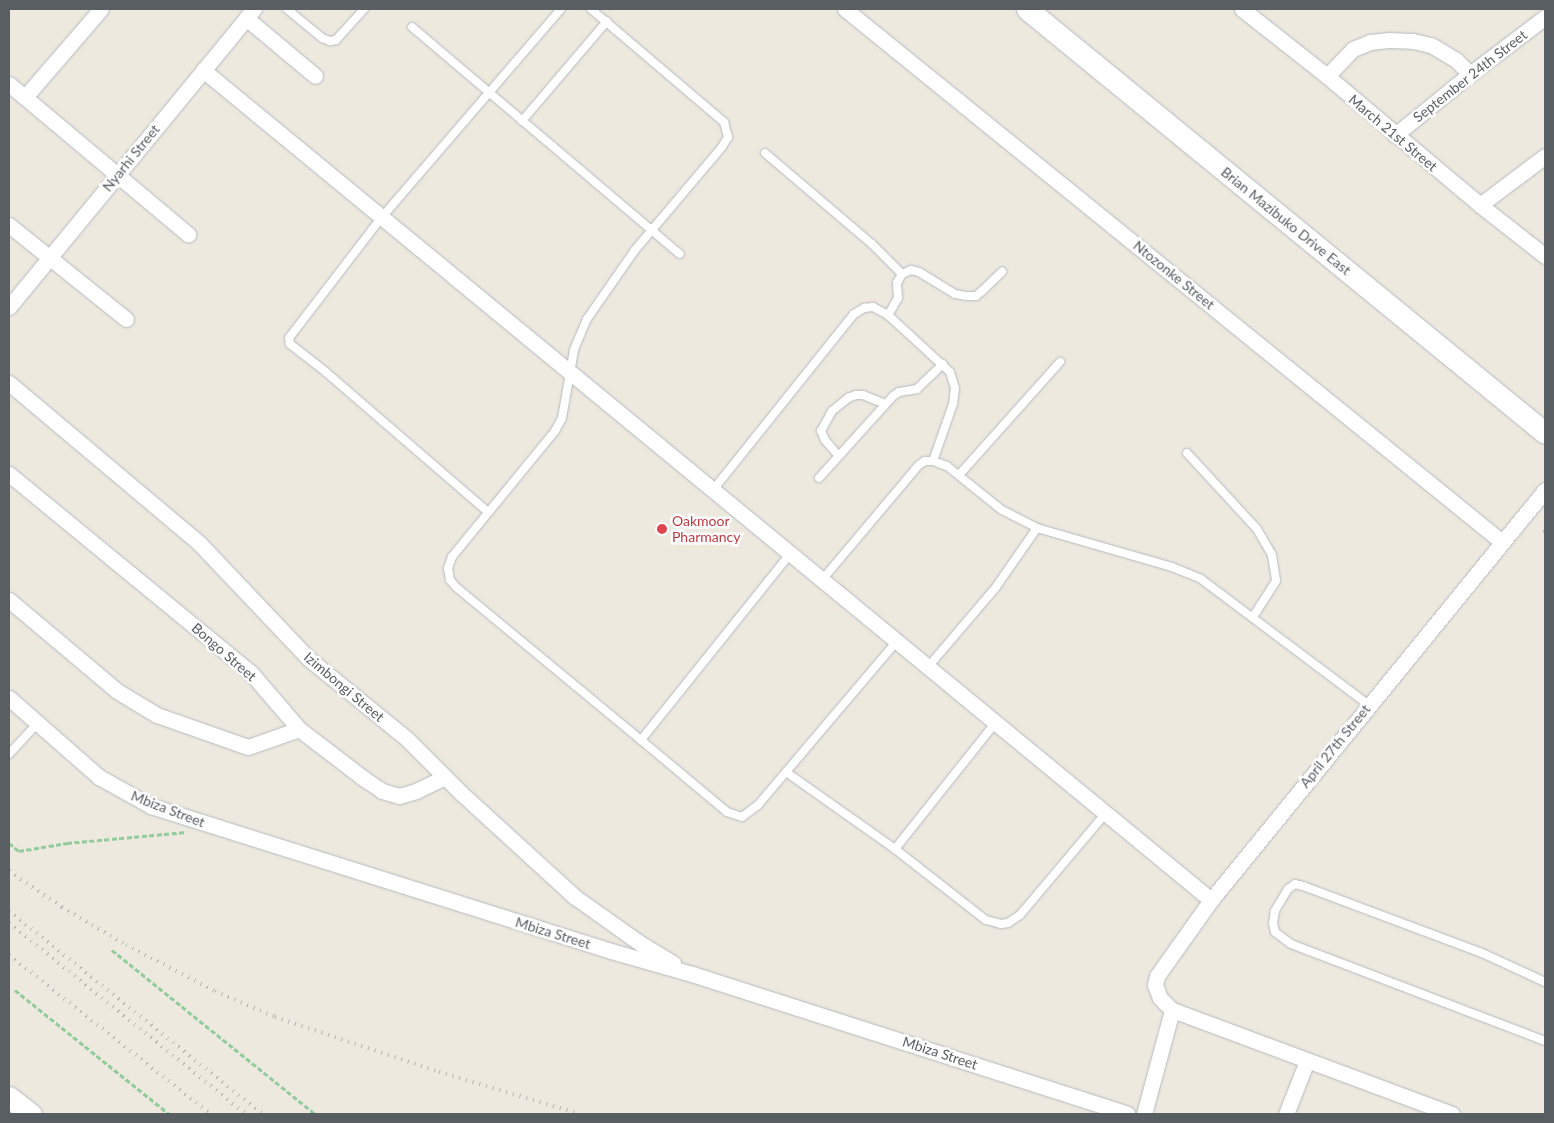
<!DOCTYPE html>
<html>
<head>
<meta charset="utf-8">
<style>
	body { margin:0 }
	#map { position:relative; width:1554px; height:1123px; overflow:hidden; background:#ede9df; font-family:Lato,sans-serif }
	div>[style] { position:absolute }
	.path>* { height:2.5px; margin-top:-1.25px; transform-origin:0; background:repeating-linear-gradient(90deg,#93cc9c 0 5px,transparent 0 7.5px) }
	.roads { filter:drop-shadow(0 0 1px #b5b9be) drop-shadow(0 0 1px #b5b9be) }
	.lane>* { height:8px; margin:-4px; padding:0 4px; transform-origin:4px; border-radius:4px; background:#fff }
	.street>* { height:15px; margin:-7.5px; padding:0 7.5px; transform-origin:7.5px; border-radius:7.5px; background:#fff }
	.secondary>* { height:21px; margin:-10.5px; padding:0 10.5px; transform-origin:10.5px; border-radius:10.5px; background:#fff }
	.rail>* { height:4px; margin-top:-2px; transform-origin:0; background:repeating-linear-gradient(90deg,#b2b3b3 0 1px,transparent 0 7px) }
	.wall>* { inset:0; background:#aea9a3 }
	.dots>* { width:14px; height:14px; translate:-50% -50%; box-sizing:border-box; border:2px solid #fff; border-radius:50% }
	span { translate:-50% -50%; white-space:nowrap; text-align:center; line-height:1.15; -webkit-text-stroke:5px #fff; paint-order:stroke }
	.street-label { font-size:14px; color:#585e62 }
	.health-label { font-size:14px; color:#be3a42 }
	.left { translate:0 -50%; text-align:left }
	.frame { position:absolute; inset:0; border:10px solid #585e62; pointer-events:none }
</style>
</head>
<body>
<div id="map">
	<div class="path">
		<div style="left:9px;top:843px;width:13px;rotate:39deg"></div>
		<div style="left:19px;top:851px;width:49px;rotate:-9.5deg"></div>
		<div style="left:67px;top:843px;width:120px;rotate:-5.3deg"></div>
		<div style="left:112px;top:950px;width:261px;rotate:38.9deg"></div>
		<div style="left:15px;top:990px;width:198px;rotate:38.8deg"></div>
	</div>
	<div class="roads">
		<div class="lane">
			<div style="left:287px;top:9px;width:45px;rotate:39.6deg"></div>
			<div style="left:322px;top:38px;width:9px;rotate:21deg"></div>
			<div style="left:330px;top:41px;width:6px;rotate:-9deg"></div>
			<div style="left:336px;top:40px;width:42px;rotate:-47.9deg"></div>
			<div style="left:591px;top:9px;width:175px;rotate:40.4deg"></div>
			<div style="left:724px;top:122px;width:16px;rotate:75deg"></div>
			<div style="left:728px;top:137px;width:12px;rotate:121deg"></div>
			<div style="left:722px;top:147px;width:135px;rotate:130.2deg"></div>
			<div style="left:635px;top:250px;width:84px;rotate:124.8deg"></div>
			<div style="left:587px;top:319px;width:34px;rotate:113deg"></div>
			<div style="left:574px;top:350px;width:69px;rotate:100deg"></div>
			<div style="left:562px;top:418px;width:15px;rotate:118deg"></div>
			<div style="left:555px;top:431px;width:163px;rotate:129.3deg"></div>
			<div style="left:452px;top:557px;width:12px;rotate:110deg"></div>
			<div style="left:448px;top:568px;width:12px;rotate:81deg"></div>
			<div style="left:450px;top:580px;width:9px;rotate:49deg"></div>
			<div style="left:456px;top:587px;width:240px;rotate:39.6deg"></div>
			<div style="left:641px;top:740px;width:238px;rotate:-51.3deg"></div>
			<div style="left:412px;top:27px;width:351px;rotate:40.3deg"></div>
			<div style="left:522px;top:121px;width:131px;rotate:-49.6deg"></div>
			<div style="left:765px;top:153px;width:140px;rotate:40.4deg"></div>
			<div style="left:872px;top:244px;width:42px;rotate:45deg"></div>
			<div style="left:902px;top:274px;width:10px;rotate:119deg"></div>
			<div style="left:897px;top:283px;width:15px;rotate:86deg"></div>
			<div style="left:898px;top:298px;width:20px;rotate:120deg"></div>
			<div style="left:902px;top:274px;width:10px;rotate:-24deg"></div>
			<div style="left:911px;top:270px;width:8px;rotate:14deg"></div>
			<div style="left:919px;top:272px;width:42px;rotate:31.4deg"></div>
			<div style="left:955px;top:294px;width:11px;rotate:10deg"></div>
			<div style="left:966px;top:296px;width:10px"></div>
			<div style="left:976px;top:296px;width:8px;rotate:-40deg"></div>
			<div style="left:982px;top:291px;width:28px;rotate:-44deg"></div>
			<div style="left:1187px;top:453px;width:103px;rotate:47.4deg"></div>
			<div style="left:1257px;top:529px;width:30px;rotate:60deg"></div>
			<div style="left:1272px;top:555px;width:26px;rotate:81deg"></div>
			<div style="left:1276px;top:581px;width:43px;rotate:122.6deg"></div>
			<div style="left:838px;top:455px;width:20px;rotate:-131deg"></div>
			<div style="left:825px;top:440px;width:10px;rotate:-114deg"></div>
			<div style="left:821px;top:431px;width:23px;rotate:-61deg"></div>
			<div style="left:832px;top:411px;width:21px;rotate:-39deg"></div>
			<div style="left:848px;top:398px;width:9px;rotate:-21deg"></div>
			<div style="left:856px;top:395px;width:7px"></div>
			<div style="left:863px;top:395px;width:24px;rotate:22deg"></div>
			<div style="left:959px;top:475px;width:152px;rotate:-48.2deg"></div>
			<div style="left:819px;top:478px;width:110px;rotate:-47.9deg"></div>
			<div style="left:893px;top:396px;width:7px;rotate:-34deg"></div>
			<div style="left:899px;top:392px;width:18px;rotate:-9deg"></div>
			<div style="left:917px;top:389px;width:36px;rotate:-44deg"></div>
			<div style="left:713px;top:490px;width:226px;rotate:-51.3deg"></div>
			<div style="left:854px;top:314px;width:12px;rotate:-31deg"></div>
			<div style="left:864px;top:308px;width:9px;rotate:-6deg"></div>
			<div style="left:873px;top:307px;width:17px;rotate:28deg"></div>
			<div style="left:888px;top:315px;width:84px;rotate:42.6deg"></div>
			<div style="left:950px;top:372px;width:17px;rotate:73deg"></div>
			<div style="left:955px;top:388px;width:16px;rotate:97deg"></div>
			<div style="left:953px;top:404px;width:60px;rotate:109.3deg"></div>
			<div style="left:488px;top:512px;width:214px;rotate:-139.2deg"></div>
			<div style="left:326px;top:372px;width:46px;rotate:-142.1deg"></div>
			<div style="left:290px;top:344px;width:6px;rotate:-99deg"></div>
			<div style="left:289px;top:338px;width:153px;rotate:-52.5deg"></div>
			<div style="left:382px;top:217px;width:274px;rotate:-49.3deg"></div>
			<div style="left:822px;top:580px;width:150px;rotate:-49.9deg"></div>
			<div style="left:919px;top:465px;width:7px;rotate:-34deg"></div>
			<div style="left:925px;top:461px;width:8px"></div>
			<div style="left:933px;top:461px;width:15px;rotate:20deg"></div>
			<div style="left:947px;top:466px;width:70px;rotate:38.7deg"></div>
			<div style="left:1002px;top:510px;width:39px;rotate:27deg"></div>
			<div style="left:1037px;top:528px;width:141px;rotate:16.1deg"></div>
			<div style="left:1172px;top:567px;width:31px;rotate:22deg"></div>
			<div style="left:1201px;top:579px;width:210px;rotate:36.9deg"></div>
			<div style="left:928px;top:667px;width:105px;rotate:-49.6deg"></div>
			<div style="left:996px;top:587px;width:72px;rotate:-55.2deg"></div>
			<div style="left:641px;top:740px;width:112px;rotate:39.9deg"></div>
			<div style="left:727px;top:812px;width:16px;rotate:18deg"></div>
			<div style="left:742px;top:817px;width:20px;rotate:-37deg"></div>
			<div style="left:758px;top:805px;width:215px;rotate:-49.7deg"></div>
			<div style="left:9px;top:754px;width:41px;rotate:-47deg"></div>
			<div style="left:786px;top:772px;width:133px;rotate:35.2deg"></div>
			<div style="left:895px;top:849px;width:115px;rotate:38deg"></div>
			<div style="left:986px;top:920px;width:16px;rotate:15deg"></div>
			<div style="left:1001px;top:924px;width:7px;rotate:-8deg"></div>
			<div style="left:1008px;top:923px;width:14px;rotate:-34deg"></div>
			<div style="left:1020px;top:915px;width:133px;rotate:-49.9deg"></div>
			<div style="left:895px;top:849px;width:162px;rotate:-51.5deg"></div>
			<div style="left:1545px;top:982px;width:69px;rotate:-155.3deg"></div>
			<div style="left:1482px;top:953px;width:191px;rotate:-159.5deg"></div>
			<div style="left:1303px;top:886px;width:8px;rotate:-166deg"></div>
			<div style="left:1295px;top:884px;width:9px;rotate:144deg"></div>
			<div style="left:1288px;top:889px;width:26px;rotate:121deg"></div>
			<div style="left:1275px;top:911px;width:12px;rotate:99deg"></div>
			<div style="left:1273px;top:923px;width:9px;rotate:77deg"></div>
			<div style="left:1275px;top:932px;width:20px;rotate:37deg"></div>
			<div style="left:1291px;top:944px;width:272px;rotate:20.9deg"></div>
		</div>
		<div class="street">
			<div style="left:845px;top:9px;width:846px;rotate:39.05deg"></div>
			<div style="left:1242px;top:9px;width:108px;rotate:38.2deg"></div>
			<div style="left:1327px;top:76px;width:200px;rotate:40.1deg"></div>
			<div style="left:1480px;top:205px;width:83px;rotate:38.1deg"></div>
			<div style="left:246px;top:18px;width:90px;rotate:40deg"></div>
			<div style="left:203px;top:70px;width:1306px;rotate:39.47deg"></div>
			<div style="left:1327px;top:76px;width:37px;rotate:-46deg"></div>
			<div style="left:1353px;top:49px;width:18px;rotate:-22deg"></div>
			<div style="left:1370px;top:42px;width:18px;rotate:-6deg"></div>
			<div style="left:1388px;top:40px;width:25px;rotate:2deg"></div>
			<div style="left:1413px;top:41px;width:18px;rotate:13deg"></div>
			<div style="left:1431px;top:45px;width:29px;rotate:31deg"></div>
			<div style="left:1456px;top:60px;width:20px;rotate:45deg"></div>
			<div style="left:9px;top:84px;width:234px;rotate:40deg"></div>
			<div style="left:25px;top:97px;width:116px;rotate:-49.2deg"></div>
			<div style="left:1395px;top:135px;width:97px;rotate:-39.1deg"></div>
			<div style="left:1470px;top:74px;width:94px;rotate:-37.2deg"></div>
			<div style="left:1480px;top:205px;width:81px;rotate:-37deg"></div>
			<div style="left:9px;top:225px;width:150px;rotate:38.8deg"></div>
			<div style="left:9px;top:307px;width:386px;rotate:-50.6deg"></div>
			<div style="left:9px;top:383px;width:248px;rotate:40.1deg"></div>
			<div style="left:199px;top:543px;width:160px;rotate:46.5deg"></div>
			<div style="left:309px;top:659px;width:127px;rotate:39.2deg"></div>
			<div style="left:407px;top:739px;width:76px;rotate:45deg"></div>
			<div style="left:461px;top:793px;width:154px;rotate:42.4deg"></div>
			<div style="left:575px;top:897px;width:77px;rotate:35.5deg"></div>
			<div style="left:638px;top:942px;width:41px;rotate:31deg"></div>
			<div style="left:9px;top:474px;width:313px;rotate:39.4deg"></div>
			<div style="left:251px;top:673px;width:74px;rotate:49.4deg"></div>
			<div style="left:299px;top:729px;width:81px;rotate:37.4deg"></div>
			<div style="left:363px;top:778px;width:23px;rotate:34deg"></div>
			<div style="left:382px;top:791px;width:18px;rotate:16deg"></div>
			<div style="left:399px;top:796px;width:18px;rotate:-16deg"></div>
			<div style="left:416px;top:791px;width:32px;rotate:-26deg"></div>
			<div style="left:9px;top:600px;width:141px;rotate:40.1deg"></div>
			<div style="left:117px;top:691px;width:47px;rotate:31deg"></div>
			<div style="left:157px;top:715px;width:96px;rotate:19.4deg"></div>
			<div style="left:248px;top:747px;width:54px;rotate:-19.4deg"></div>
			<div style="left:9px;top:698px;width:120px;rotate:41.3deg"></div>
			<div style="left:99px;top:777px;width:60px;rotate:29.1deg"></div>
			<div style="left:151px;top:806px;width:482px;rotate:17.5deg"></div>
			<div style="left:611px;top:951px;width:84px;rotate:15.9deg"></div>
			<div style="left:692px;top:974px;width:457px;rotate:17.8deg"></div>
			<div style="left:1144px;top:1114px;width:108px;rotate:-74.9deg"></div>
			<div style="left:1286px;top:1114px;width:57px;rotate:-68.4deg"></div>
			<div style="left:1452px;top:1114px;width:299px;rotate:-159.6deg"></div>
			<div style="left:1172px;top:1010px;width:17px;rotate:-135deg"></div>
			<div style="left:1160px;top:998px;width:14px;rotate:-111deg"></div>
			<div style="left:1155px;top:985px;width:9px;rotate:-77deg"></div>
			<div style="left:1157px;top:976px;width:93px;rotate:-54.6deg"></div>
			<div style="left:1211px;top:900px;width:529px;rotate:-50.83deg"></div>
		</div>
		<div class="secondary">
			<div style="left:1027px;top:9px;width:669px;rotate:39.3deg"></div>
			<div style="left:9px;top:1097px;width:28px;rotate:38deg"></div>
		</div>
	</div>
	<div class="rail">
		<div style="left:9px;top:871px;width:64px;rotate:34.2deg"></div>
		<div style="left:62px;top:907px;width:74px;rotate:30.7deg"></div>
		<div style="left:126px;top:945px;width:100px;rotate:27.3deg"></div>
		<div style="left:215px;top:991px;width:65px;rotate:23.4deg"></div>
		<div style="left:275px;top:1017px;width:173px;rotate:18.5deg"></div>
		<div style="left:439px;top:1072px;width:147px;rotate:16.6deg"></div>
		<div style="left:9px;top:911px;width:324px;rotate:38.7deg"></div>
		<div style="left:9px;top:923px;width:304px;rotate:38.9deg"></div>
		<div style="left:9px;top:955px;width:256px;rotate:38.3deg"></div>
	</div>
	<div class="wall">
		<div style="clip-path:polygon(1545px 526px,1545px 534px,1543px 532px)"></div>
	</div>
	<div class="dots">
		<div style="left:662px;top:529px;background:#e0444e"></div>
	</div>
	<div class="street-label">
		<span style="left:1470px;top:76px;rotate:-38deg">September 24th Street</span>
		<span style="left:1393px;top:133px;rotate:40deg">March 21st Street</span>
		<span style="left:131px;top:158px;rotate:-51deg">Nyarhi Street</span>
		<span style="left:1286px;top:221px;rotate:39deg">Brian Mazibuko Drive East</span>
		<span style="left:1174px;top:275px;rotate:39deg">Ntozonke Street</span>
		<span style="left:224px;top:652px;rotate:41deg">Bongo Street</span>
		<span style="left:344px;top:687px;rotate:40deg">Izimbongi Street</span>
		<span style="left:1335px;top:746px;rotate:-51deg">April 27th Street</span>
		<span style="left:168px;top:809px;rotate:21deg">Mbiza Street</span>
		<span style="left:553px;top:933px;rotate:17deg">Mbiza Street</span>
		<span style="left:940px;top:1053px;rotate:18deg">Mbiza Street</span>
	</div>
	<div class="health-label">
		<span class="left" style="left:672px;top:529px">Oakmoor<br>Pharmancy</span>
	</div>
	<div class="frame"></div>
</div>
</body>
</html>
